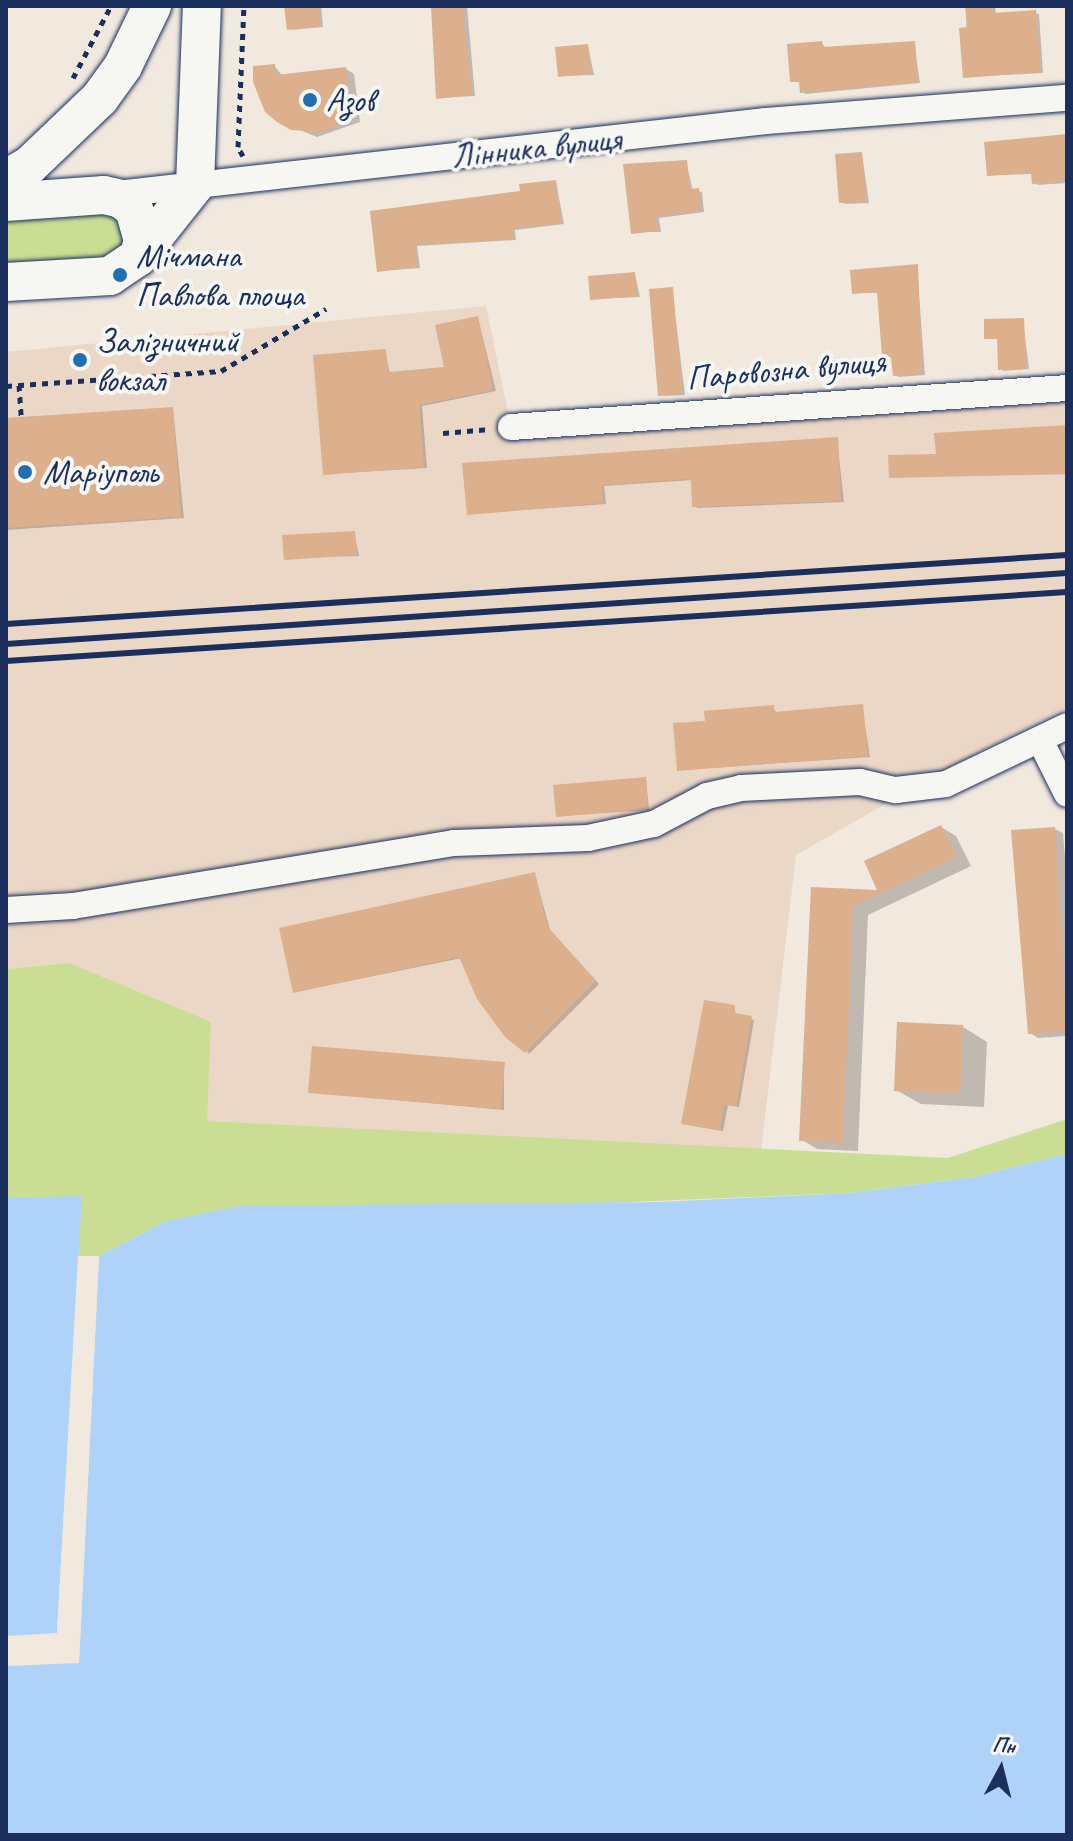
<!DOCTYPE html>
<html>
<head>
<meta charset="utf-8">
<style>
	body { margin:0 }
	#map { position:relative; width:1073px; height:1841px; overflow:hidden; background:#f1e8de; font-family:Caveat,sans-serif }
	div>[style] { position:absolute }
	.built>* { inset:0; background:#ebd7c6 }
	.green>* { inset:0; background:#cade93 }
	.water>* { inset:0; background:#afd3f8 }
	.pier>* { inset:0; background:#f1e8de }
	.shadow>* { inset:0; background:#0003 }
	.building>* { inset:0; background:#dcaf8d }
	.path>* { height:5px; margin-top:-2.5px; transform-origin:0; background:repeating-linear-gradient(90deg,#1b2f5e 0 6px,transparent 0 12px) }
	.roads { filter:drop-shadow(0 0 2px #1b2f5e) drop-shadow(0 0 2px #1b2f5e) }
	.street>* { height:26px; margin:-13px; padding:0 13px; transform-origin:13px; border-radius:13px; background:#f6f6f2 }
	.secondary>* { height:38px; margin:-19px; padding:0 19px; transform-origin:19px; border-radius:19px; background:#f6f6f2 }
	.rail>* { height:6px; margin:-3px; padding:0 3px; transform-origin:3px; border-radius:3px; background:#1b2f5e }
	.dots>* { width:22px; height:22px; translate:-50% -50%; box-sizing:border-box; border:4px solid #f6f6f2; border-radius:50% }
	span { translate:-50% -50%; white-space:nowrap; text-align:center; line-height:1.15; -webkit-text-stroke:8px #f6f6f2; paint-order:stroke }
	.poi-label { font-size:34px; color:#1b2f5e }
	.left { translate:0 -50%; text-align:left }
	.street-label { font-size:34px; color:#1b2f5e }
	.frame { position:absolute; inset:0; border:8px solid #1b2f5e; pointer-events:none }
	.north { position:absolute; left:961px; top:1729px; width:80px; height:80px; -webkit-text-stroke:6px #f6f6f2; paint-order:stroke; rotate:7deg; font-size:22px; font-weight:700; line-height:32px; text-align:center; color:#1b2f5e }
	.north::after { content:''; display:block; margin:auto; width:28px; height:36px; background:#1b2f5e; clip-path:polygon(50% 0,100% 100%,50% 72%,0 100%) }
</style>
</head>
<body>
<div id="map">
	<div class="built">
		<div style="clip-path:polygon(486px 306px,511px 427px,1067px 400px,1067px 708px,970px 756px,796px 855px,761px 1151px,207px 1121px,69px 963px,6px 969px,6px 352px)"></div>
	</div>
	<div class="green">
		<div style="clip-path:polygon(116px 207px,129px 255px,6px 272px,6px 213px)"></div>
		<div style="clip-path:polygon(69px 963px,211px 1022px,207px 1121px,948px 1158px,1067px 1119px,1067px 1154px,974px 1177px,851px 1193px,166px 1221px,99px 1256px,78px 1256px,81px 1197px,6px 1198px,6px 969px)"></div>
	</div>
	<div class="water">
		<div style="clip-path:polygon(1067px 1154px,1067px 1835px,6px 1835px,6px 1666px,79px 1662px,99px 1256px,166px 1221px,240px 1206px,657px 1202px,851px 1193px,974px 1177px)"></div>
		<div style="clip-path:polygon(82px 1196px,57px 1633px,6px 1636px,6px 1198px)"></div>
	</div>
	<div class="pier">
		<div style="clip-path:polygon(78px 1256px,82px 1256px,61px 1634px,6px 1640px,57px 1633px)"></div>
		<div style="clip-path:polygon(95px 1256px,99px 1256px,79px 1663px,6px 1666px,75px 1659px)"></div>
	</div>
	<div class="shadow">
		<div style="clip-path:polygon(286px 6px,321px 6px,323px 27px,292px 30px)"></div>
		<div style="clip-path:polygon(432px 6px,467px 6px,475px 96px,438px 98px)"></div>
		<div style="clip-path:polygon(967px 6px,995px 6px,996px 15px,1039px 14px,1043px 73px,965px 77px)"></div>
		<div style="clip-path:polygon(822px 43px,826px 49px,914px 43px,920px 83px,805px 94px,801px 83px,792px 81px)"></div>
		<div style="clip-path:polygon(588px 46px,594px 75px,560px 76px)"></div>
		<div style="clip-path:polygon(274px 66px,283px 76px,346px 69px,354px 74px,360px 122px,317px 137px,278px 121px,259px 97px,255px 68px)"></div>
		<div style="clip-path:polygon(1067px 136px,1067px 183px,1037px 185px,1033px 174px,989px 175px)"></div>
		<div style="clip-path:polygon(862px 154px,869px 203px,845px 204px,841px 202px)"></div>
		<div style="clip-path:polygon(686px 162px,693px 191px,702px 192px,704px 212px,659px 218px,661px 232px,633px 232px)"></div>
		<div style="clip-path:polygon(556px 182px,564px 224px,515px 230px,516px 240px,417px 246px,420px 268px,378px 271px,372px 213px,522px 193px)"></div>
		<div style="clip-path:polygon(917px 266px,925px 375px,898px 377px,893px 358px,884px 356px,879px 293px,854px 293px)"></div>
		<div style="clip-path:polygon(635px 274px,640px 297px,592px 299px)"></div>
		<div style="clip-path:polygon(672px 289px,685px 395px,664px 396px,660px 394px)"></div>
		<div style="clip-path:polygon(478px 318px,496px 391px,422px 406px,427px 468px,325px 474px,385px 351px,390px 374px,446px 369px)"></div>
		<div style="clip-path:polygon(1023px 320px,1029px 369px,1003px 371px,999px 339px,986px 338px)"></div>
		<div style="clip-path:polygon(173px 409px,184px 518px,6px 530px,6px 420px)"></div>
		<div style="clip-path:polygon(1067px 428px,1067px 474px,891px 477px)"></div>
		<div style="clip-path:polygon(837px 439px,844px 502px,697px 508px,693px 480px,604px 486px,606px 504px,468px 514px,465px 465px)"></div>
		<div style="clip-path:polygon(354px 533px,359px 556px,286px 558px)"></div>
		<div style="clip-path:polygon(862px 706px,870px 757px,678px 770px,707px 723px,773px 707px,777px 714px)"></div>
		<div style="clip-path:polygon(646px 779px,649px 810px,558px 816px)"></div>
		<div style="clip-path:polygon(941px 827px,956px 836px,971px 866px,868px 915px,858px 1151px,817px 1149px,802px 1140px,813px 889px,881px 892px)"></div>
		<div style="clip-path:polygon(1055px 829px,1063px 833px,1067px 881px,1067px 1036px,1038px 1038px,1030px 1033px)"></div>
		<div style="clip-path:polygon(535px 875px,550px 930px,599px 984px,529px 1054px,462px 958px,295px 992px)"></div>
		<div style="clip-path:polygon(734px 1007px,736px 1015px,754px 1020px,739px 1107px,728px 1105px,723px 1131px,687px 1125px)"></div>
		<div style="clip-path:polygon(963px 1027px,987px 1042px,984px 1107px,921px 1104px,896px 1090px)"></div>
		<div style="clip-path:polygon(504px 1064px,504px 1110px,310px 1092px)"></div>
	</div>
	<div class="building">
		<div style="clip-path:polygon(284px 6px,318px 6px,320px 26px,287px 30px)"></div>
		<div style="clip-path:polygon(431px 6px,462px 6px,472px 95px,436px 99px)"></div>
		<div style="clip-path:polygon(965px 6px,993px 6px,993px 13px,1036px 10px,1041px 72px,963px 78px,959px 28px,967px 27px)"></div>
		<div style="clip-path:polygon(822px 41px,823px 47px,915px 41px,918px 82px,800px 93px,799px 82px,790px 82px,787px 44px)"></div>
		<div style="clip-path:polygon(588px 44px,591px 74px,558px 77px,555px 47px)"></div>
		<div style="clip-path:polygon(275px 64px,276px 75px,346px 67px,352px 118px,323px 132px,291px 130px,277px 122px,265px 112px,253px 82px,253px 66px)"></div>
		<div style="clip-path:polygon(1067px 134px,1067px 181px,1032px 184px,1031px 173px,987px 176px,984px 142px)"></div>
		<div style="clip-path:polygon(862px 152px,866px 202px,839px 203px,835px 154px)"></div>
		<div style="clip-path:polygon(687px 160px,690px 189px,699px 188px,701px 211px,656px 216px,658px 231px,631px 234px,623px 164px)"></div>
		<div style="clip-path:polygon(556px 180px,561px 223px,512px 229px,514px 239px,414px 245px,417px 267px,377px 272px,370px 211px,520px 191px,519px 184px)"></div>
		<div style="clip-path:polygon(918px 264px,922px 374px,893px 376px,891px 357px,882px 357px,877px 292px,852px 294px,850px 270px)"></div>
		<div style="clip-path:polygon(635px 272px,637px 296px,590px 300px,588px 276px)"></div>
		<div style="clip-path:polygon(673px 287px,682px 394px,658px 396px,649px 289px)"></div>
		<div style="clip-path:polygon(478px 316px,493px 390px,419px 405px,424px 467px,323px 475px,313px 355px,386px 349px,388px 372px,444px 367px,435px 325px)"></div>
		<div style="clip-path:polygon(1024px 318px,1026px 369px,998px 370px,997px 339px,984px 339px,984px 319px)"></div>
		<div style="clip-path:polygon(173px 407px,181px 517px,6px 528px,6px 418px)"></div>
		<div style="clip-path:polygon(1067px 425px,1067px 474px,889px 478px,888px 455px,936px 454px,934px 433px)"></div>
		<div style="clip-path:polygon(838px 437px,841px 501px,692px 507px,691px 479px,602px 485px,603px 503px,467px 515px,462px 463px)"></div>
		<div style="clip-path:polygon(355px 531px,357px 555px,284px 560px,282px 535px)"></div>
		<div style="clip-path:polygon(863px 704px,868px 756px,677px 771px,673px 723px,705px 721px,704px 711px,774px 705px,774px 712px)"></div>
		<div style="clip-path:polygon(646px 777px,648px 809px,556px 817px,553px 785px)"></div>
		<div style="clip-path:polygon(941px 825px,957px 857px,853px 906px,843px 1143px,799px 1141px,811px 887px,877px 890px,864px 861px)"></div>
		<div style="clip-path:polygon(1055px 827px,1067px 1031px,1028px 1034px,1011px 830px)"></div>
		<div style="clip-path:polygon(535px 872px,547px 926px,596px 981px,525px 1053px,505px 1037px,477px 999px,459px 957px,293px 993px,279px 928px)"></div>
		<div style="clip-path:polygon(704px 1000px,735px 1005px,734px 1013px,752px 1016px,736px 1106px,724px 1105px,720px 1130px,681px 1124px)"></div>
		<div style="clip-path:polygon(897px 1022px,963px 1025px,960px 1094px,894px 1091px)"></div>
		<div style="clip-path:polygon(312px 1046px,505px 1062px,501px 1109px,308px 1093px)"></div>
	</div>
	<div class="path">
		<div style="left:73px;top:78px;width:81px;rotate:-62.2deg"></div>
		<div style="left:243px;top:156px;width:10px;rotate:-119deg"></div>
		<div style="left:238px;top:147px;width:141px;rotate:-87.6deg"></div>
		<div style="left:19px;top:385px;width:32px;rotate:86deg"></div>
		<div style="left:6px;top:386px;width:216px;rotate:-4deg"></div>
		<div style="left:221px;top:371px;width:122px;rotate:-30.6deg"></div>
		<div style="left:443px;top:433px;width:47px;rotate:-4.9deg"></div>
	</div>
	<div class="roads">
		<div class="street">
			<div style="left:108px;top:195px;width:662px;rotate:-6.42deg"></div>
			<div style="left:766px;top:121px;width:302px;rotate:-4.4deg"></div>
			<div style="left:511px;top:427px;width:557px;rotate:-4.01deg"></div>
			<div style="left:1040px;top:740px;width:60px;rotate:63.4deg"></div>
			<div style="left:6px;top:910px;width:67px;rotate:-3.4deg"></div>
			<div style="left:73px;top:906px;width:386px;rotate:-9.4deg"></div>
			<div style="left:454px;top:843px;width:134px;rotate:-2.1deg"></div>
			<div style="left:588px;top:838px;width:67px;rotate:-12deg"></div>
			<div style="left:654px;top:824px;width:60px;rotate:-27.8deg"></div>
			<div style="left:707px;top:796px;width:35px;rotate:-13deg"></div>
			<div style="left:741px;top:788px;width:119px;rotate:-2.9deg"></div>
			<div style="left:860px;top:782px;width:37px;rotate:13deg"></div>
			<div style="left:896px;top:790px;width:50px;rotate:-6.8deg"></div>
			<div style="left:946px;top:784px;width:134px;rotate:-25.6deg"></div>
		</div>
		<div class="secondary">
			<div style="left:6px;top:179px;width:28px;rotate:-30deg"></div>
			<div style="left:30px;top:165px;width:97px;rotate:-43.7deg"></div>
			<div style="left:100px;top:98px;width:39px;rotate:-54deg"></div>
			<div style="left:123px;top:66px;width:67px;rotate:-64.2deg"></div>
			<div style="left:6px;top:202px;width:98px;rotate:-4.1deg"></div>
			<div style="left:104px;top:195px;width:17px;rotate:13deg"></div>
			<div style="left:121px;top:199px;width:16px;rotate:38deg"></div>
			<div style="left:134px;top:209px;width:33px;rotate:74deg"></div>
			<div style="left:143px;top:241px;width:17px;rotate:107deg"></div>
			<div style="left:138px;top:257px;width:34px;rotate:146deg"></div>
			<div style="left:110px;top:276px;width:104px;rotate:176.7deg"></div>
			<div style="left:138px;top:257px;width:92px;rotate:-51.6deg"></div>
			<div style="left:195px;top:185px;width:179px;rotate:-87.8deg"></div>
		</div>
	</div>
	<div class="rail">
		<div style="left:6px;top:624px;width:1063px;rotate:-3.72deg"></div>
		<div style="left:6px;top:644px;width:1063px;rotate:-3.83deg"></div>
		<div style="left:6px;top:661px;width:1063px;rotate:-3.72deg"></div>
	</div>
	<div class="dots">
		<div style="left:310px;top:100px;background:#1f6fb2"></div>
		<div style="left:120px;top:275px;background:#1f6fb2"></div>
		<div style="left:80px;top:360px;background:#1f6fb2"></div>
		<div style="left:25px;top:472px;background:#1f6fb2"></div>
	</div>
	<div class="poi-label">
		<span class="left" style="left:326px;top:100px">Азов</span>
		<span class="left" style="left:136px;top:275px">Мічмана<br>Павлова площа</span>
		<span class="left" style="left:96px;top:360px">Залізничний<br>вокзал</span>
		<span class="left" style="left:43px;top:472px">Маріуполь</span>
	</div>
	<div class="street-label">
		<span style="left:536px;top:147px;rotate:-6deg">Лінника вулиця</span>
		<span style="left:786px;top:369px;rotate:-5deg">Паровозна вулиця</span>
	</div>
	<div class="frame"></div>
	<div class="north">Пн</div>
</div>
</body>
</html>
